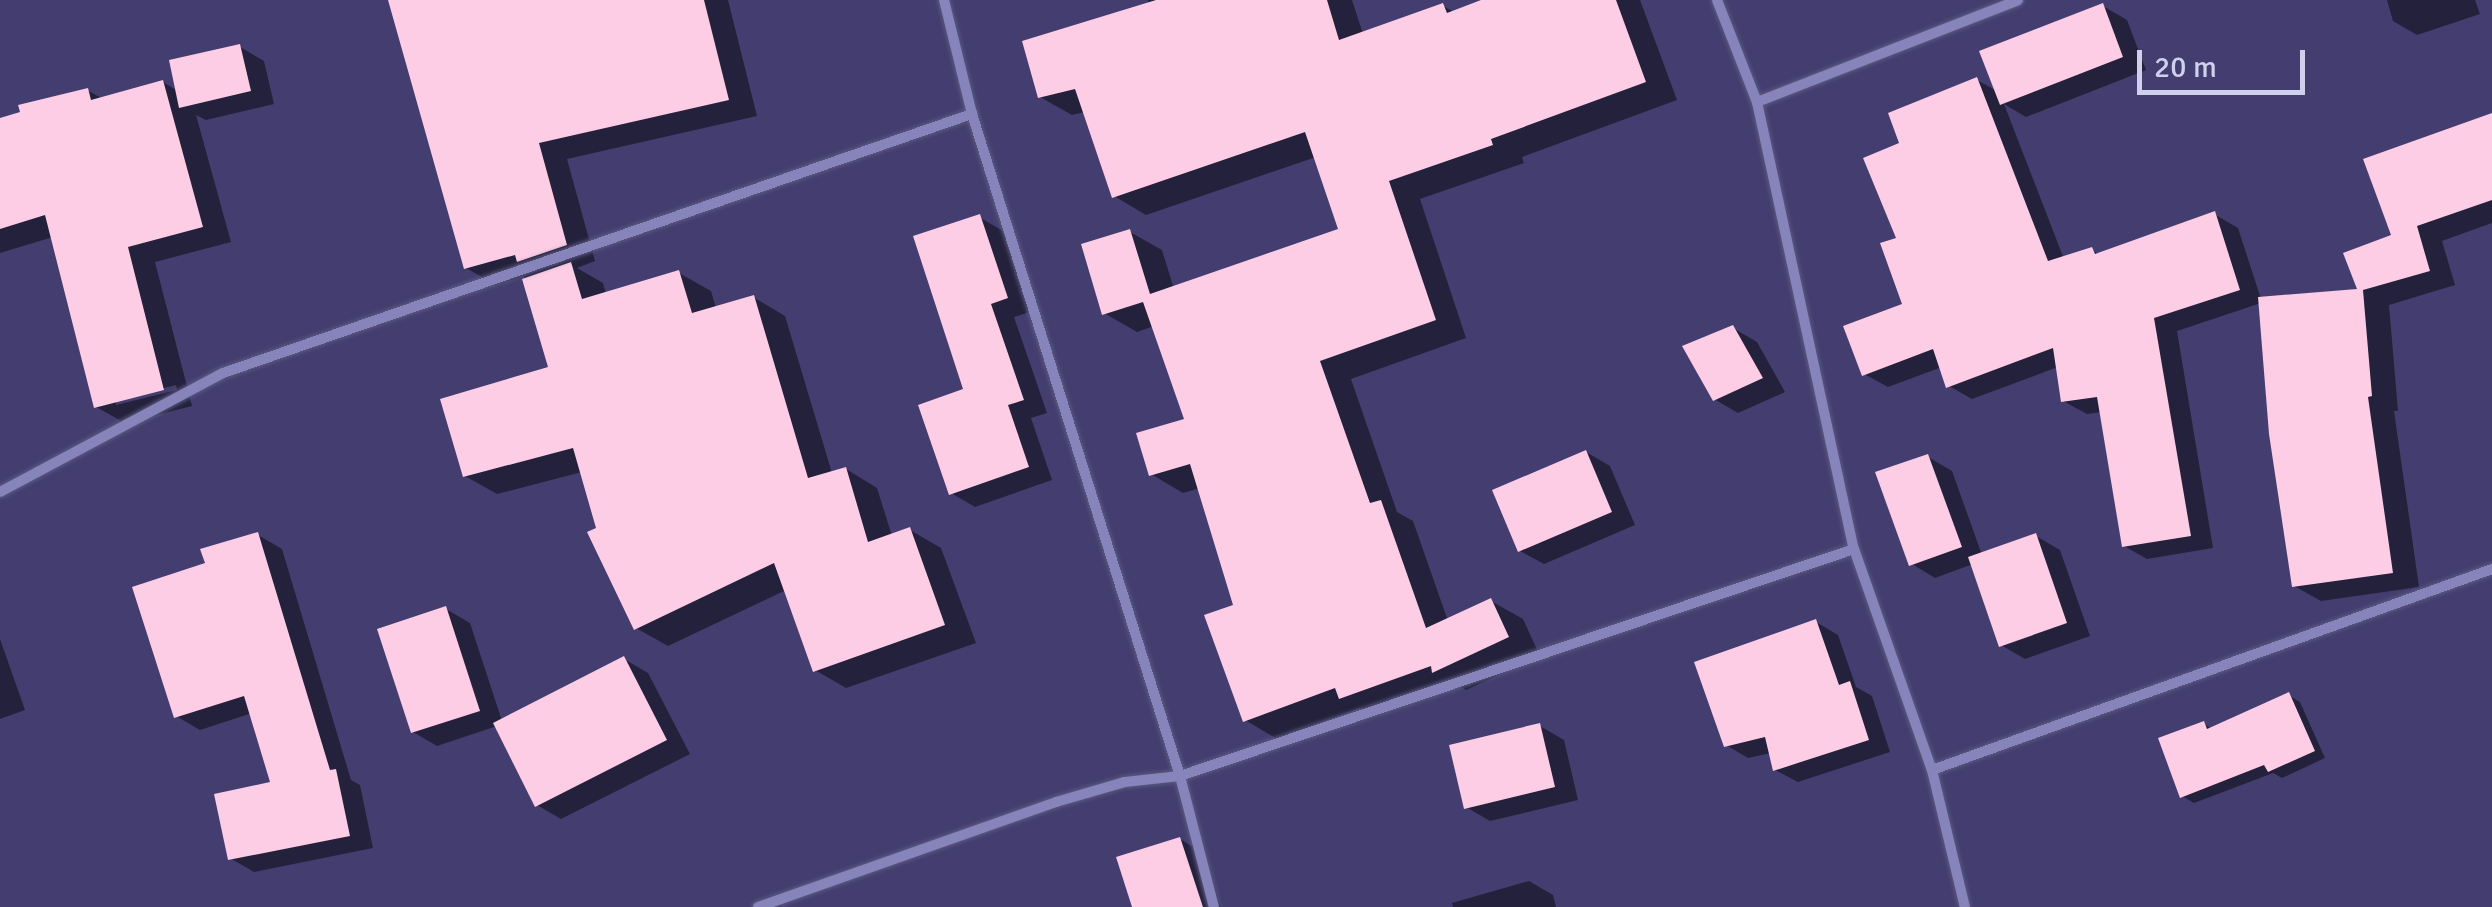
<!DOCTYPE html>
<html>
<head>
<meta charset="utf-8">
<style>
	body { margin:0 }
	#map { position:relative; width:2492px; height:907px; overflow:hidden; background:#433e6f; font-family:Signika,sans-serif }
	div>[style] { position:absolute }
	.shadow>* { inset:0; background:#0007 }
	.building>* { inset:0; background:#fdcce5 }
	.roads { filter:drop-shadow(0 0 2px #5c5880) drop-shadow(0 0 2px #5c5880) }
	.minor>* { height:10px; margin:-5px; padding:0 5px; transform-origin:5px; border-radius:5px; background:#8684ba }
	span { translate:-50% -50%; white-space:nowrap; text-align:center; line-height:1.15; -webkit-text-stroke:10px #433e6f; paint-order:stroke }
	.scale { position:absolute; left:2137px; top:50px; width:168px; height:45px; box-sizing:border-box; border:5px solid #d0d0ed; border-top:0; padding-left:12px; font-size:30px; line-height:35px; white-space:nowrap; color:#d0d0ed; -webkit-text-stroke:8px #433e6f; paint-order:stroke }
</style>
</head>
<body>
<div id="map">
	<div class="shadow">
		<div style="clip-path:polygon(390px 0,728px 0,757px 116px,567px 159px,595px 261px,577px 268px,603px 283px,606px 294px,679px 273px,711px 291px,716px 308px,753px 297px,785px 316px,832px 473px,846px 469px,877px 488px,892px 536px,910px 530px,941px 548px,976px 643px,846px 688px,815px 670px,784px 591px,668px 646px,636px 628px,582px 472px,497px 494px,465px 476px,551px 368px,524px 276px,496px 285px,466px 268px)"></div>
		<div style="clip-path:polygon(1148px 0,1352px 0,1363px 34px,1443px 6px,1454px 12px,1488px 0,1640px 0,1677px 100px,1522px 157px,1524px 163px,1420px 199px,1466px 338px,1351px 379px,1397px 512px,1413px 521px,1448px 621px,1491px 601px,1523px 619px,1540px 656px,1466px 690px,1458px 685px,1373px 715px,1360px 708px,1277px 739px,1245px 720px,1236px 606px,1200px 488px,1183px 493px,1151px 474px,1187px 421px,1154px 326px,1137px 332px,1104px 313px,1130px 232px,1162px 250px,1174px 289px,1341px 231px,1316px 157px,1146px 215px,1114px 196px,1085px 112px,1072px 115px,1040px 97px,1149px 5px)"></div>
		<div style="clip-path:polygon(2387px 0,2475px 0,2480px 14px,2417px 35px,2393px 21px)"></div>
		<div style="clip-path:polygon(2103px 6px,2127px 20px,2146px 70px,2026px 117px,2004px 104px,2064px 259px,2092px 250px,2100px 255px,2214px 214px,2238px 228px,2261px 299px,2360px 291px,2394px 236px,2492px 116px,2492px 223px,2442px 241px,2455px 285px,2389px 305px,2398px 411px,2394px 411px,2419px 587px,2321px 601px,2294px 586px,2261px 303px,2177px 331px,2213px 548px,2147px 559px,2124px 546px,2102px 412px,2087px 414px,2063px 401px,2058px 367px,1972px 399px,1949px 386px,1942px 367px,1888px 387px,1864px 374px,1906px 305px,1899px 239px,1903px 144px,1977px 80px,1997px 91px)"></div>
		<div style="clip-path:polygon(evenodd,240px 47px,264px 61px,274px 104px,206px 120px,196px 115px,231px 242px,155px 262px,192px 406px,125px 423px,96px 407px,53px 237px,0 253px,0 120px,87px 90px,103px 99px,163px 82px,178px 91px,240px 47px,176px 385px,177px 390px,116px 405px,116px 400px,176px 385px)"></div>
		<div style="clip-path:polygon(979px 217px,1003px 231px,1030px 312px,1014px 317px,1047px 413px,1031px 418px,1052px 480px,975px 507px,951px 493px,967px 391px)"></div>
		<div style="clip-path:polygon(1733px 328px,1757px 342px,1785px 392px,1738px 413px,1714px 399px)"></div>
		<div style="clip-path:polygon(1586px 452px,1610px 466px,1635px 525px,1544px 564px,1520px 551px)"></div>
		<div style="clip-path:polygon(1928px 457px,1952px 471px,1982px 555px,2036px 536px,2060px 550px,2090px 636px,2025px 659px,2001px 645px,1973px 564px,1935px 578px,1912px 564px)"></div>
		<div style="clip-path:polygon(258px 535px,282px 549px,351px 780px,360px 785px,373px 848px,254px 872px,230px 858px,273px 784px,252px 713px,200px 730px,176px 716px,208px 565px)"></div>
		<div style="clip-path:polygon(446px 609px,470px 623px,502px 721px,624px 659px,648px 673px,690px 754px,561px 819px,537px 805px,497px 726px,437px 746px,413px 732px)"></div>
		<div style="clip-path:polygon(1816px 622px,1838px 635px,1856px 687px,1872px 696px,1890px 752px,1798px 782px,1775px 770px,1771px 753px,1748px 758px,1726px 745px)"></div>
		<div style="clip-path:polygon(0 639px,25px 710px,0 719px)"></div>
		<div style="clip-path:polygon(2288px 695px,2300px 702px,2325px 758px,2282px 778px,2273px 773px,2194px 803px,2182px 796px,2204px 724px,2212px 729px)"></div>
		<div style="clip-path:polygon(1540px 726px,1564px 740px,1578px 800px,1490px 821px,1466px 807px)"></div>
		<div style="clip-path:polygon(1180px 839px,1203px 853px,1221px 907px,1135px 907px)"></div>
		<div style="clip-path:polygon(1529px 881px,1553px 895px,1556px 907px,1453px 907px,1452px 903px)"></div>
	</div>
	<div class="building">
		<div style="clip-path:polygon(388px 0,704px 0,729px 100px,539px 143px,567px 245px,517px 262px,515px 255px,464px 269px)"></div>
		<div style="clip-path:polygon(1156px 0,1327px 0,1339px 40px,1443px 3px,1447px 13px,1481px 0,1616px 0,1646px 82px,1491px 139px,1493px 145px,1389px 181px,1436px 320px,1320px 361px,1370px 503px,1381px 500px,1426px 628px,1491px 598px,1509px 637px,1432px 673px,1431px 666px,1339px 699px,1335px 688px,1243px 722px,1204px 615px,1233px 605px,1190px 464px,1149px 476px,1136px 433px,1184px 419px,1143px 302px,1102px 315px,1081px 244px,1130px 229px,1150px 294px,1338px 229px,1305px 132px,1112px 198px,1075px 89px,1038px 98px,1022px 41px)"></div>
		<div style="clip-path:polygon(2103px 3px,2123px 57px,2000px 105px,1979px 51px)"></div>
		<div style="clip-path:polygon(240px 44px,251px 91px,179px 108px,169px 60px)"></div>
		<div style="clip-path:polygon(1977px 77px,2048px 261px,2092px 247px,2095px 254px,2215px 211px,2240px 290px,2154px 318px,2191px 536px,2122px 547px,2097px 397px,2061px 402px,2053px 348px,1946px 388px,1933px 349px,1862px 376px,1843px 326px,1902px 304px,1880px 243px,1896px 238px,1863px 158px,1899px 143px,1888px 113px)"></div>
		<div style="clip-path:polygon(163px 80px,203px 227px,128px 247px,164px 390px,94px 408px,45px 215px,0 229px,0 118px,20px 112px,18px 105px,88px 88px,91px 100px)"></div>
		<div style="clip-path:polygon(2492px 113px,2492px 200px,2417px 226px,2430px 271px,2363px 290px,2372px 396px,2368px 397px,2393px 573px,2292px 587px,2269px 434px,2258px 297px,2357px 289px,2343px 253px,2391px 235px,2363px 159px)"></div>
		<div style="clip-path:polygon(980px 214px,1008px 298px,991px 304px,1024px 400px,1008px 405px,1029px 467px,949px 495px,918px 405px,963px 389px,913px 236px)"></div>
		<div style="clip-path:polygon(571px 262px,582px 299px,679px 270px,692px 313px,754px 295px,808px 478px,846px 467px,868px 542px,910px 527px,945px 625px,813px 672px,774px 563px,634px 630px,587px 532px,596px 528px,573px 448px,463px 477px,440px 399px,548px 367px,522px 279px)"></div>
		<div style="clip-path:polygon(1733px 325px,1763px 378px,1713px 401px,1682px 346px)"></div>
		<div style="clip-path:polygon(1586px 450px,1612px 512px,1518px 552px,1492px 490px)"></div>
		<div style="clip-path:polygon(1928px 454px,1962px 547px,1909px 566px,1875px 472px)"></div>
		<div style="clip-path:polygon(258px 532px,330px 770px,336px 769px,350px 836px,228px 860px,214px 794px,270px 782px,244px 696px,174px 718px,132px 587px,205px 563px,200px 549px)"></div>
		<div style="clip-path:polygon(2036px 533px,2067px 623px,1999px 647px,1968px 557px)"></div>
		<div style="clip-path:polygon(446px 606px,480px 711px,411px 733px,377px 629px)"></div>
		<div style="clip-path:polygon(1816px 619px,1839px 685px,1850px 681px,1869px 740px,1773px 771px,1765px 737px,1724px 747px,1694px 662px)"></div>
		<div style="clip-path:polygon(624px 656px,667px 740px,535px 807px,493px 723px)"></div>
		<div style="clip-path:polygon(2289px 692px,2315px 751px,2268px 772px,2264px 765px,2180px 798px,2158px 738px,2204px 721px,2207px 729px)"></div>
		<div style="clip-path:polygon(1540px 723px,1555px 787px,1464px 809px,1449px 745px)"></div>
		<div style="clip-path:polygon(1180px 837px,1203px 907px,1132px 907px,1116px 857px)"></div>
	</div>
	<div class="roads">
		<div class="minor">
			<div style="left:944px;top:0;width:117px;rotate:76.2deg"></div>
			<div style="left:972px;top:114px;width:694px;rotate:72.56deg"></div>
			<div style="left:1180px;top:776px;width:135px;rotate:75.5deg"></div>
			<div style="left:1717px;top:0;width:110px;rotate:68.6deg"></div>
			<div style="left:1757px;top:102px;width:457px;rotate:77.8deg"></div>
			<div style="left:1854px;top:549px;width:234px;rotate:70.6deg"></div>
			<div style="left:1932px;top:770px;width:141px;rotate:76.5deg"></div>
			<div style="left:1757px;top:102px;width:280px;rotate:-21.3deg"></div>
			<div style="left:0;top:492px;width:253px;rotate:-28.1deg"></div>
			<div style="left:223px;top:373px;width:793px;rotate:-19.08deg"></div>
			<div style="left:1932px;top:770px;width:595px;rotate:-19.74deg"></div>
			<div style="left:758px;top:907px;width:316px;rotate:-19.4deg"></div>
			<div style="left:1056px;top:802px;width:72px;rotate:-16.2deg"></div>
			<div style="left:1125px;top:782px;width:55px;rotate:-6.2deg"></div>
			<div style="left:1180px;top:776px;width:711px;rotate:-18.61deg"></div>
		</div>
	</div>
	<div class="scale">20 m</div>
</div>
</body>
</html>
